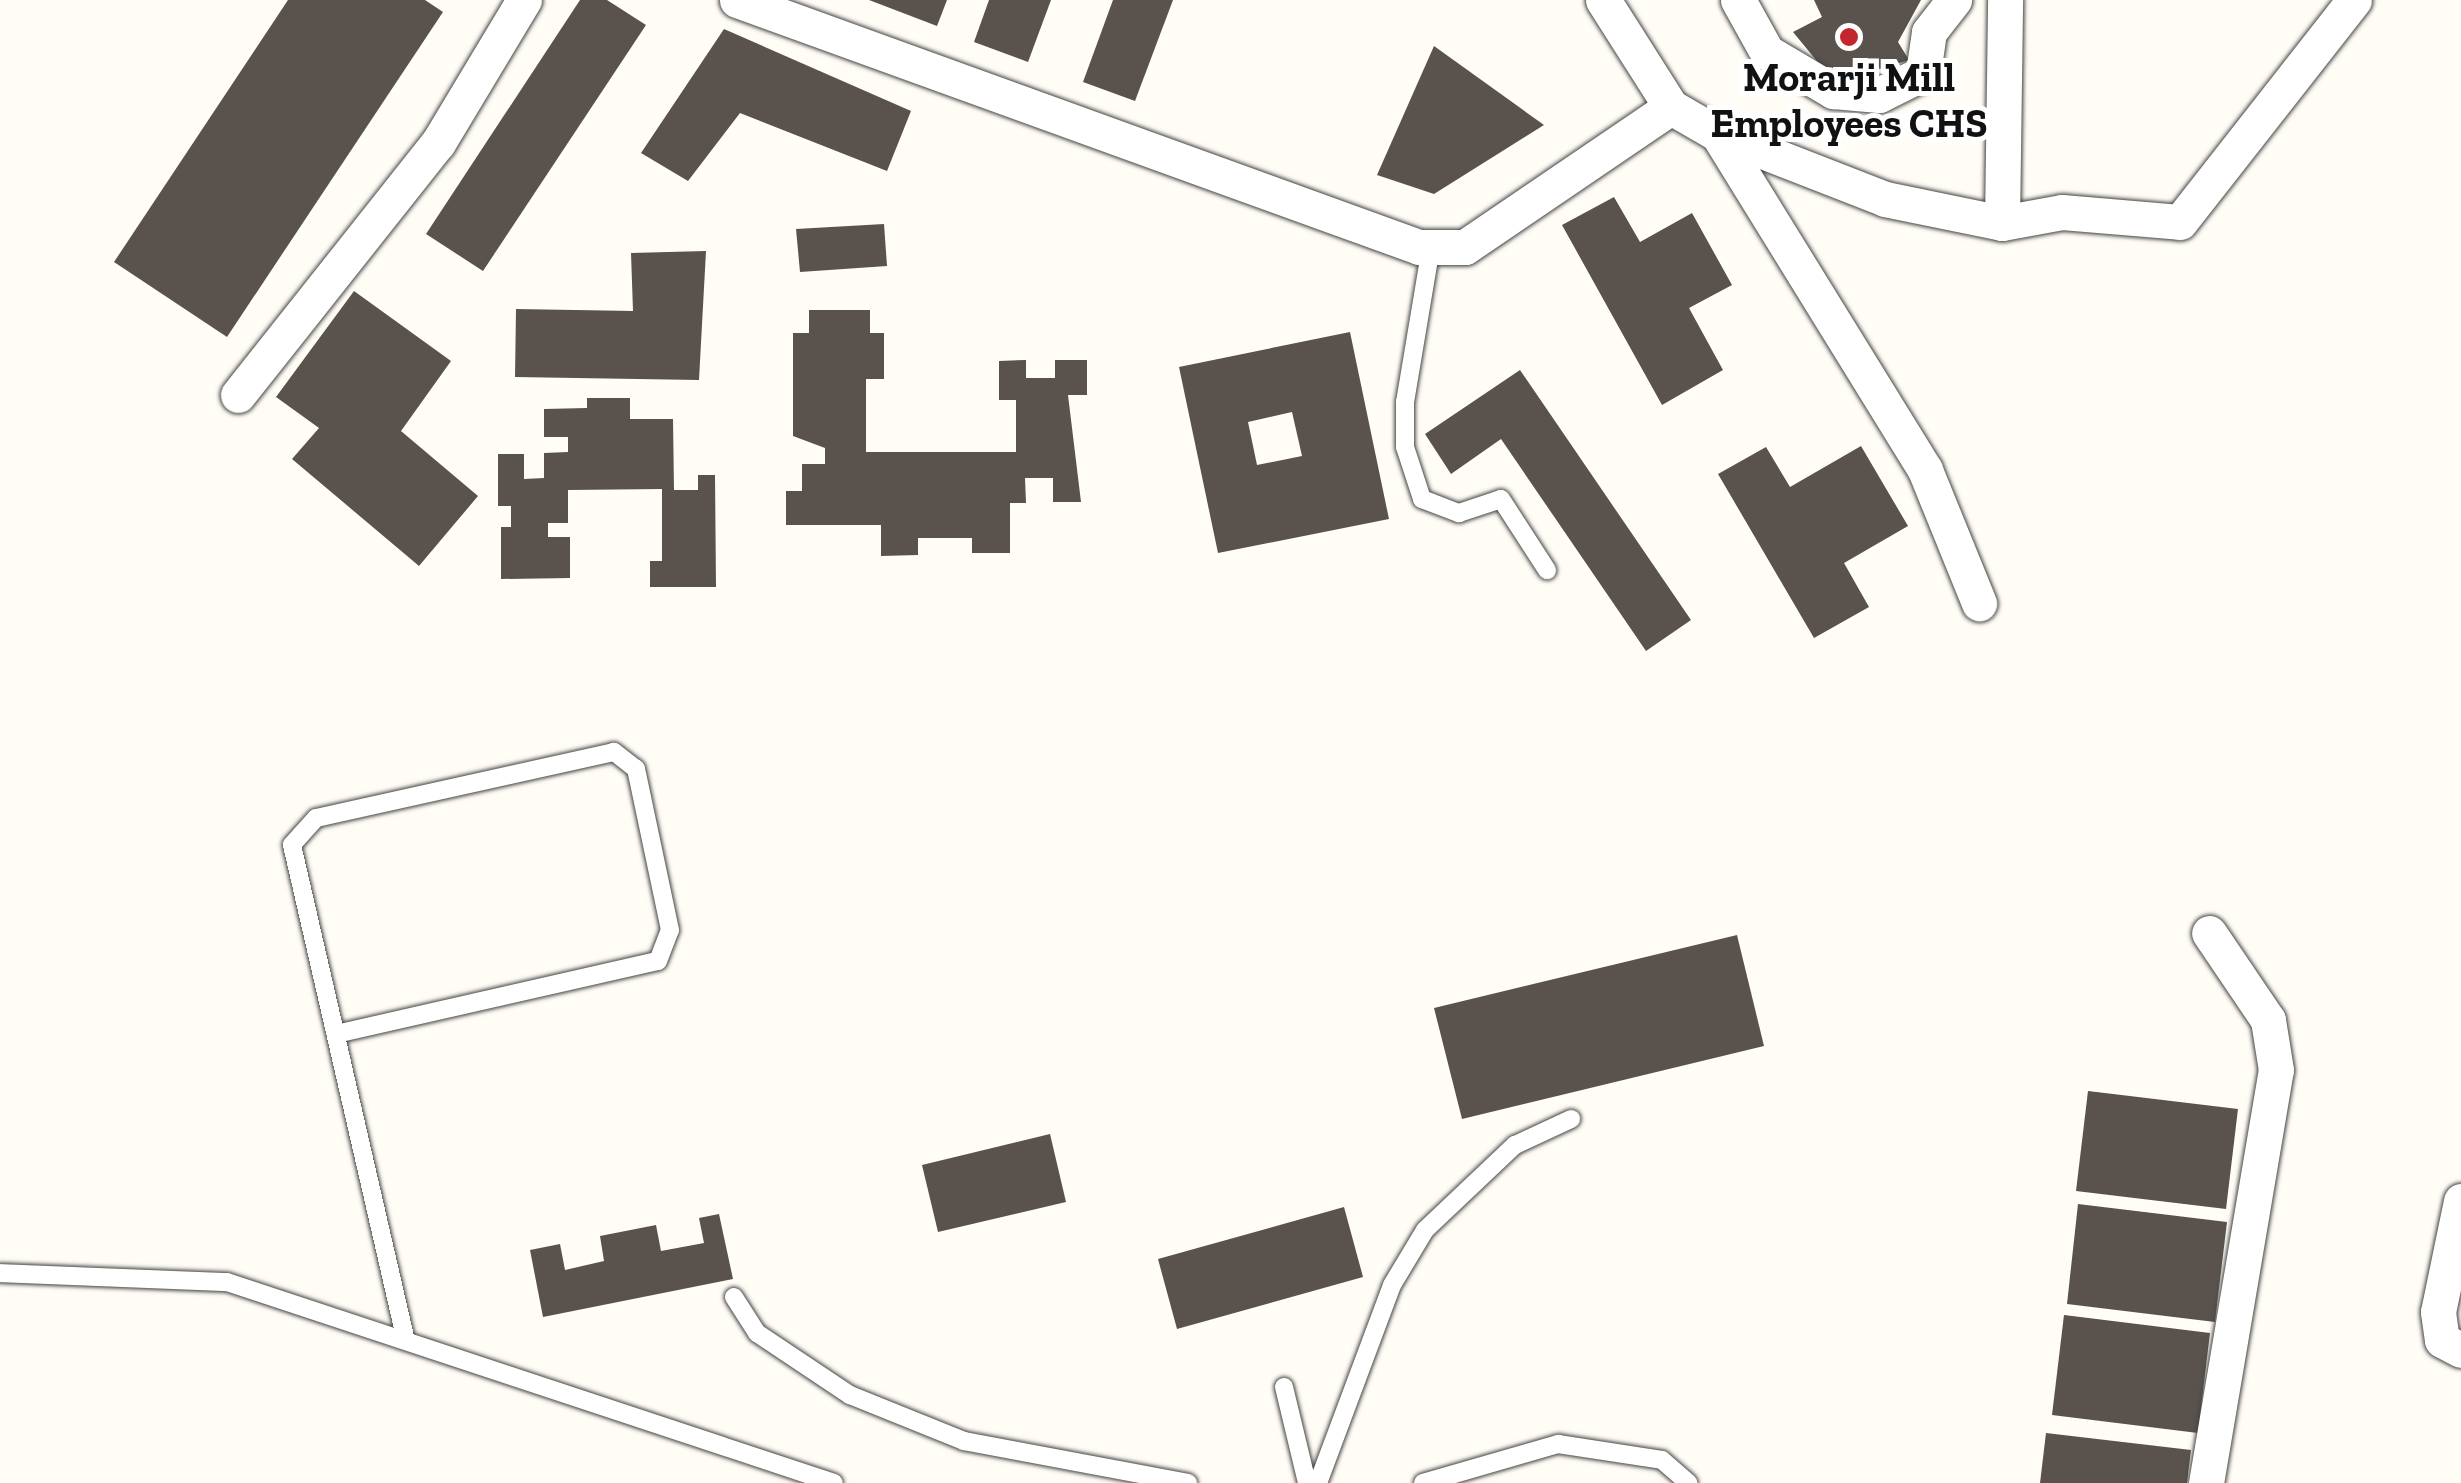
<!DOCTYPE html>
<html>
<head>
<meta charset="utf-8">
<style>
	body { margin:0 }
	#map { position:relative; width:2461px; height:1483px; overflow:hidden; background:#fffdf5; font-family:"Zilla Slab",serif }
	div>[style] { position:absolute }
	.building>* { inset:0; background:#5a524d }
	.roads { filter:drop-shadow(0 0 2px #444) drop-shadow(0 0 2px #444) }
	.lane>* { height:18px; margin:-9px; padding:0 9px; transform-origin:9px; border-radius:9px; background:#fff }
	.street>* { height:35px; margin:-17.5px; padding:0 17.5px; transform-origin:17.5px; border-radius:17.5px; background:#fff }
	.dots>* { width:28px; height:28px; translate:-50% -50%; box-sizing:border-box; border:5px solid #fff; border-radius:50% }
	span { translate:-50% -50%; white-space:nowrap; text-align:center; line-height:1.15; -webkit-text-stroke:10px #fff; paint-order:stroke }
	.poi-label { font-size:40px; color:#111; font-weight:700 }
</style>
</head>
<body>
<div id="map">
	<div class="building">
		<div style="clip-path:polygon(288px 0,425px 0,443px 12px,227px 337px,114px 262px)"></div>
		<div style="clip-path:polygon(580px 0,607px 0,646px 25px,483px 271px,426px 234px)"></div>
		<div style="clip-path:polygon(869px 0,947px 0,937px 26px)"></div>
		<div style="clip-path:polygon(989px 0,1051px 0,1028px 62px,974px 42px)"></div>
		<div style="clip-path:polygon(1113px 0,1173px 0,1135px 101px,1083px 82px)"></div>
		<div style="clip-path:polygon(1814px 0,1921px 0,1898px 42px,1909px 60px,1835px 83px,1793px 32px,1822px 17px)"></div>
		<div style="clip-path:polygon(724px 29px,911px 111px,887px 171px,740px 113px,688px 181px,641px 153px)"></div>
		<div style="clip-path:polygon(1434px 46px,1544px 125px,1434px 194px,1377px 175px)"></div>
		<div style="clip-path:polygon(1614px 197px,1640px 242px,1692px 213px,1732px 285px,1689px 308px,1723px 370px,1662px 405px,1562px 225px)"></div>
		<div style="clip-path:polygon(884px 224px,887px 266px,800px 272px,796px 229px)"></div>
		<div style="clip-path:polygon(706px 251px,699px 380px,515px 377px,516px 309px,633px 311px,631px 253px)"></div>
		<div style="clip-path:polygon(354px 291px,451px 361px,401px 431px,478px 496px,419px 566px,292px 459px,319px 428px,276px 397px)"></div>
		<div style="clip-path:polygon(809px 310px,870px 310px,870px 333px,884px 333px,884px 379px,866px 379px,866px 452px,1016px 452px,1016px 400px,999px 400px,999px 361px,1026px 360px,1026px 378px,1055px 378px,1055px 360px,1087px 360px,1087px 395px,1068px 395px,1081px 502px,1053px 502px,1053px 478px,1025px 478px,1026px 503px,1010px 503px,1010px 553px,972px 553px,972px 538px,918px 538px,918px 555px,881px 556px,881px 525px,786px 525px,786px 491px,802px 491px,802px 464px,825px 464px,825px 448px,793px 436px,793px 333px,809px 333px)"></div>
		<div style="clip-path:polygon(evenodd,1350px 332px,1389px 519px,1218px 553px,1179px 367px,1350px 332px,1292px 412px,1302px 456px,1257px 465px,1248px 422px,1292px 412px)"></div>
		<div style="clip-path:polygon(1520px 370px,1691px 620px,1646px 651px,1501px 439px,1451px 474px,1425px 434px)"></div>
		<div style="clip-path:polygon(587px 398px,630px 398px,630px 419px,673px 419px,674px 490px,698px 490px,698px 475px,715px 475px,716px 587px,650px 587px,650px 561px,662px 561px,662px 489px,568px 490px,568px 523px,548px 523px,548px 537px,570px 537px,570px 578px,501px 579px,501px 527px,511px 527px,511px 506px,498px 506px,498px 454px,524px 454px,524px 479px,544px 478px,544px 453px,568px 452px,568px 437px,544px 437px,544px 409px,587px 408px)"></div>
		<div style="clip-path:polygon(1861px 446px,1908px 526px,1844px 563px,1869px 607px,1814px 638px,1718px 474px,1766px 447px,1790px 487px)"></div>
		<div style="clip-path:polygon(1737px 935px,1764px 1046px,1462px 1119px,1434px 1008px)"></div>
		<div style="clip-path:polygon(2088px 1091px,2238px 1109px,2226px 1209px,2076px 1191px)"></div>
		<div style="clip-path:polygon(1050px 1134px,1066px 1202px,938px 1232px,922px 1165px)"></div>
		<div style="clip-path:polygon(2078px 1204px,2227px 1222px,2215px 1322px,2067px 1304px)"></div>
		<div style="clip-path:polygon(1344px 1207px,1363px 1277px,1177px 1329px,1158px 1259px)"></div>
		<div style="clip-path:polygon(719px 1214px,733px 1279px,543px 1317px,530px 1250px,560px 1244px,565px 1270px,604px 1261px,600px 1236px,656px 1225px,661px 1251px,704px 1243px,699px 1218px)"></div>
		<div style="clip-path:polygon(2064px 1315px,2210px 1333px,2198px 1433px,2052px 1415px)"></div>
		<div style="clip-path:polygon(2046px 1433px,2191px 1450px,2187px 1483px,2040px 1483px)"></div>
	</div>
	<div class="roads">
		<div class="lane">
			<div style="left:1431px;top:247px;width:157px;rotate:99.5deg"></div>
			<div style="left:1405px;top:402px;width:45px;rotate:90deg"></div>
			<div style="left:1405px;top:447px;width:55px;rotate:71.9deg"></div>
			<div style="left:1422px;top:499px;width:40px;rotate:21deg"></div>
			<div style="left:1459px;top:513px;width:44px;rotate:-18.4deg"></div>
			<div style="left:1501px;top:499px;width:85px;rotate:57.1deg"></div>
			<div style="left:336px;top:1034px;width:330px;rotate:-12.8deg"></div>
			<div style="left:658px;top:961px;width:33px;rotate:-69deg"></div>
			<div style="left:670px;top:930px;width:165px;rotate:-101.9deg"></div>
			<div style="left:636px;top:769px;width:28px;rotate:-142deg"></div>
			<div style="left:614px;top:752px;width:305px;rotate:167.5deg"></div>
			<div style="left:316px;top:818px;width:36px;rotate:132deg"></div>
			<div style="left:292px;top:845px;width:505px;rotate:77.06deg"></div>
			<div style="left:0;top:1273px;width:227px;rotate:2.3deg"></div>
			<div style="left:227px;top:1282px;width:639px;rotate:18.32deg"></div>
			<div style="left:734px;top:1297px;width:43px;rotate:57.4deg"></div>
			<div style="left:757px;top:1333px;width:112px;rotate:33.7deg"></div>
			<div style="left:850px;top:1395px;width:123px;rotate:22deg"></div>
			<div style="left:964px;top:1441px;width:228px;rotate:10.6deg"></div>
			<div style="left:1284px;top:1387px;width:99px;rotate:76.5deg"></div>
			<div style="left:1318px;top:1483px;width:211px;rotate:-69.5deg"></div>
			<div style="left:1392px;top:1285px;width:64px;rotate:-59deg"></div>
			<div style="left:1425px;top:1230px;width:124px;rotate:-43.4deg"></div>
			<div style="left:1515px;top:1145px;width:62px;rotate:-24.9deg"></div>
			<div style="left:1423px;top:1483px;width:141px;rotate:-16.1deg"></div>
			<div style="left:1558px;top:1444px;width:105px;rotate:8.7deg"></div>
			<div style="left:1662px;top:1460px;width:35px;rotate:41deg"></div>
		</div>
		<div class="street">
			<div style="left:737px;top:0;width:725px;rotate:19.91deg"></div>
			<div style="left:1419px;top:247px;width:46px"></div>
			<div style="left:1465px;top:247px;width:249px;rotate:-34.2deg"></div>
			<div style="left:1603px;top:0;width:127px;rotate:57.6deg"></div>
			<div style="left:1671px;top:107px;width:52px;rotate:30deg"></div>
			<div style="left:1716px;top:133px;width:181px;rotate:21.3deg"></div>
			<div style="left:1885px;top:199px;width:119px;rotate:11.6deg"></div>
			<div style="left:2002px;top:223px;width:61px;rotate:-10.4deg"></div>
			<div style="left:2062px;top:212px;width:118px;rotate:4.8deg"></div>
			<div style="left:2180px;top:222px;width:282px;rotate:-51.9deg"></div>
			<div style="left:1738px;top:0;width:60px;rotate:60.9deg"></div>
			<div style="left:1767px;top:52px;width:77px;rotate:30.6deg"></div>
			<div style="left:1833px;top:91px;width:46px;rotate:5deg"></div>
			<div style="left:1879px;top:95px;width:49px;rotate:-26.6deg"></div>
			<div style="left:1923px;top:73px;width:41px;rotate:-81.7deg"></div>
			<div style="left:1929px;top:32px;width:41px;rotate:-52deg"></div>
			<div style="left:1717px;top:133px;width:396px;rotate:58.3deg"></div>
			<div style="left:1925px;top:470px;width:144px;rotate:67.9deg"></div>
			<div style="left:2002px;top:223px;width:223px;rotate:-89.2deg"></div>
			<div style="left:238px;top:395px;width:322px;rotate:-51.6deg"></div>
			<div style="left:438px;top:143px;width:167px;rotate:-59deg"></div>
			<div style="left:2461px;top:1201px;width:113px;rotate:101.7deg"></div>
			<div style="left:2438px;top:1312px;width:28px;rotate:82deg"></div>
			<div style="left:2442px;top:1340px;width:21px;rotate:28deg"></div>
			<div style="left:2206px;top:1483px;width:419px;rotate:-80.4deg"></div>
			<div style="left:2276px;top:1070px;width:51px;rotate:-99.1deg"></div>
			<div style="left:2268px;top:1020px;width:105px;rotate:-124.1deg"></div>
		</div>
	</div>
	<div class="dots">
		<div style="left:1849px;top:37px;background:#c4262e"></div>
	</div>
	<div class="poi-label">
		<span style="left:1849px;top:100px">Morarji Mill<br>Employees CHS</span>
	</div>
</div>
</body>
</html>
